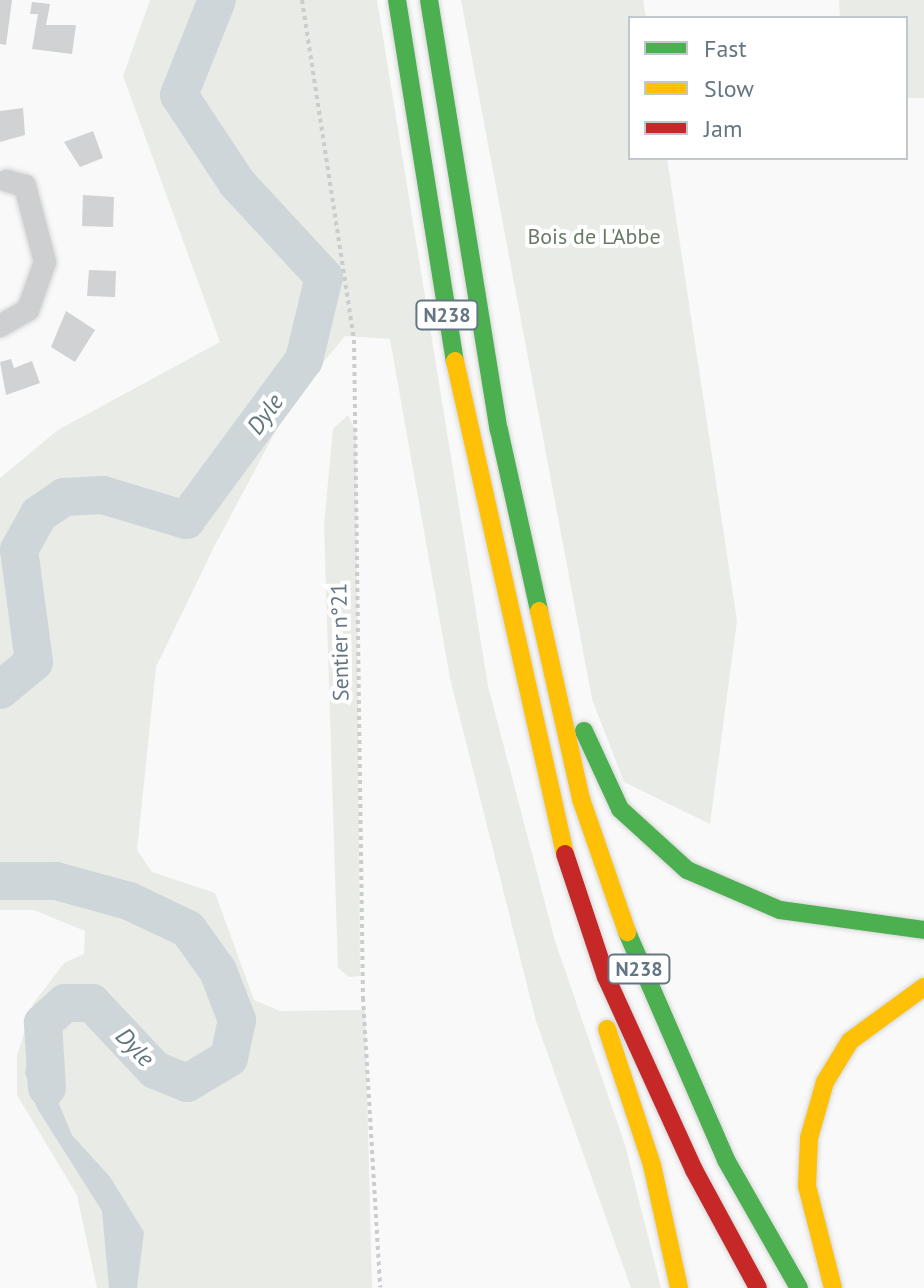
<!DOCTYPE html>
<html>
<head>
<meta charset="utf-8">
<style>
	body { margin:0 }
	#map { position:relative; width:924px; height:1288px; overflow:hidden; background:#f9f9f9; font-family:"PT Sans",sans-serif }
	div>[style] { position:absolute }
	.green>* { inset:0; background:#e8ebe6 }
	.water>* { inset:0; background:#ced6d9 }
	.river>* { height:38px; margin:-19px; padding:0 19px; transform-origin:19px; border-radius:19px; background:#ced6d9 }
	.building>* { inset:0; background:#d0d2d3 }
	.path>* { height:4px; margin-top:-2px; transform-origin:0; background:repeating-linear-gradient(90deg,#cbcccd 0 4px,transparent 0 8px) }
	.roads { filter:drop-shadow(0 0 2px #d5d6d6) drop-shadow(0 0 2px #d5d6d6) }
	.street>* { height:22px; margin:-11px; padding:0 11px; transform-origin:11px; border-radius:11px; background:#cecfd0 }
	.fast>* { height:18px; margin:-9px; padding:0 9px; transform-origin:9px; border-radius:9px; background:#4caf50 }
	.slow>* { height:18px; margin:-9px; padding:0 9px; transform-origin:9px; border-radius:9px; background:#ffc107 }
	.jam>* { height:18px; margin:-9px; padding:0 9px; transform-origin:9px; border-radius:9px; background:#c62828 }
	span { translate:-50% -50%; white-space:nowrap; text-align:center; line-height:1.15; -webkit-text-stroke:8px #fff; paint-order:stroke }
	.shield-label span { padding:2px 6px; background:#fff; border:2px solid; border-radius:6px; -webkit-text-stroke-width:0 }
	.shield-label { font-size:20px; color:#657683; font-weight:700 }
	.park-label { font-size:22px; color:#687a64 }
	.street-label { font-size:22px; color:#657683 }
	.water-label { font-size:24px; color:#60757c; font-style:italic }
	.legend { position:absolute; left:628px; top:16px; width:280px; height:144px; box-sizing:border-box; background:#fff; border:2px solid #c1c8cd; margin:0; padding:10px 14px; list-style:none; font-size:24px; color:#657683 }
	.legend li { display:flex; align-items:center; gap:16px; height:40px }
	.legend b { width:40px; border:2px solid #c1c8cd }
</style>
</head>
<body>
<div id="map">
	<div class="green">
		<div style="clip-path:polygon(150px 0,377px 0,488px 686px,555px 941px,625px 1145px,661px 1288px,631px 1288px,536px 1021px,450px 678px,390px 339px,345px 336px,291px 402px,213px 549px,156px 667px,137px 850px,152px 872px,215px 893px,254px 1000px,280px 1011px,365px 1010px,372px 1288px,97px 1288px,77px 1195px,17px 1095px,17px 1056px,33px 1004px,64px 963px,84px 954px,85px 931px,34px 910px,0 910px,0 478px,58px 430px,220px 342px,123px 76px)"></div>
		<div style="clip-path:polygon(461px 0,643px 0,646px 18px,630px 18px,630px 158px,667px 158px,737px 621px,710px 824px,624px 782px,592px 699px)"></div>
		<div style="clip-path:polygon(839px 0,924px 0,924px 98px,906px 98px,906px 18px,840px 18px)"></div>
		<div style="clip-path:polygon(348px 415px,356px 431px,360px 976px,349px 977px,338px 968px,324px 525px,333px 429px)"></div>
	</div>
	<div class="water">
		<div style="clip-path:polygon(41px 1037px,50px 1042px,54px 1092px,72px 1135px,110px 1177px,144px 1232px,137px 1288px,109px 1288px,102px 1211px,37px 1108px,25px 1073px,31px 1040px)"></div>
	</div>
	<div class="river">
		<div style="left:0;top:690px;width:44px;rotate:-39.5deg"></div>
		<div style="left:34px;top:662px;width:113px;rotate:-97.6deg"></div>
		<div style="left:19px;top:550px;width:41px;rotate:-60.9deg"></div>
		<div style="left:39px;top:514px;width:30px;rotate:-34deg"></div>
		<div style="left:64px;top:497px;width:39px;rotate:-3deg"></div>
		<div style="left:103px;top:495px;width:87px;rotate:16.8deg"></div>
		<div style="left:186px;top:520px;width:199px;rotate:-53.6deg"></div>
		<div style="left:304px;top:360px;width:85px;rotate:-76.5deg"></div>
		<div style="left:324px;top:277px;width:128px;rotate:-132.8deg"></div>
		<div style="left:237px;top:183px;width:105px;rotate:-123.4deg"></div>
		<div style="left:179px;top:95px;width:102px;rotate:-68.2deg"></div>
		<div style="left:0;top:881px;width:56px"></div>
		<div style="left:56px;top:881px;width:76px;rotate:15.3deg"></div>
		<div style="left:129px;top:901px;width:65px;rotate:25.4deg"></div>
		<div style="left:188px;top:929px;width:52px;rotate:54.5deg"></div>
		<div style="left:218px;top:971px;width:53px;rotate:68.8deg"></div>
		<div style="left:237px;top:1020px;width:39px;rotate:102deg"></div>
		<div style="left:229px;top:1058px;width:49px;rotate:149.2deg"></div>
		<div style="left:187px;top:1083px;width:35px;rotate:-158deg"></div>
		<div style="left:155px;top:1070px;width:92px;rotate:-133.2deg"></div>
		<div style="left:92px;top:1003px;width:27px;rotate:180deg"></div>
		<div style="left:65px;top:1003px;width:30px;rotate:138deg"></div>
		<div style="left:43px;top:1023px;width:65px;rotate:86.5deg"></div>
	</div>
	<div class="building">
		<div style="clip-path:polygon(0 0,12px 0,6px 45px,0 44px)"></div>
		<div style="clip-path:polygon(32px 2px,50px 4px,46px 25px,76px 25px,72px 54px,32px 49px,38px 14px,30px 14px)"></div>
		<div style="clip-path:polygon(23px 108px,25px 135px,0 142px,0 111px)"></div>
		<div style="clip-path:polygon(93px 131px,103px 158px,80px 167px,64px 142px)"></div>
		<div style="clip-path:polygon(83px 195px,114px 197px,113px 227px,82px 226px)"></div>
		<div style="clip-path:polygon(89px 270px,116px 271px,115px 297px,87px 296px)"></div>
		<div style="clip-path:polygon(66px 311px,95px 330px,75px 362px,51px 347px)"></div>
		<div style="clip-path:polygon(11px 359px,14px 368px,32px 361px,40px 383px,6px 395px,0 362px)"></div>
	</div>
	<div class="path">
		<div style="left:302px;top:0;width:344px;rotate:81.3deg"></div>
		<div style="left:354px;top:340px;width:658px;rotate:89.22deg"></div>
		<div style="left:363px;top:998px;width:290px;rotate:86.6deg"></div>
	</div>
	<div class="roads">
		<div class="street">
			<div style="left:0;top:326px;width:32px;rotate:-30deg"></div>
			<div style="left:28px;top:310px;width:51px;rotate:-70.5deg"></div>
			<div style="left:45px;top:262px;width:79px;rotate:-104.7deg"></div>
			<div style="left:25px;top:186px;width:19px;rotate:-164deg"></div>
		</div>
		<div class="fast">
			<div style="left:397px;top:0;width:366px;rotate:80.9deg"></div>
			<div style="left:429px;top:0;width:436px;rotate:80.8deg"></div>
			<div style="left:499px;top:430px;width:185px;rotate:77.5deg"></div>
			<div style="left:584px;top:731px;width:86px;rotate:65.2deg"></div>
			<div style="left:620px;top:809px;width:91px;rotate:42.3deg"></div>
			<div style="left:687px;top:870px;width:101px;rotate:23.3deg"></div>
			<div style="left:780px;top:910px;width:145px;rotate:7.9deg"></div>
			<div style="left:627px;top:932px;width:249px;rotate:66.5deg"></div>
			<div style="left:726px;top:1160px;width:147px;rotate:60.3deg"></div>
		</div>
		<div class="slow">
			<div style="left:455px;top:361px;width:505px;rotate:77.42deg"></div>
			<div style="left:539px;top:611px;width:193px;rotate:77.4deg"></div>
			<div style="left:581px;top:799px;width:141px;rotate:70.9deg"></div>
			<div style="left:607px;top:1029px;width:143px;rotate:71.7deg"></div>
			<div style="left:652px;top:1165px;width:126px;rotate:77.6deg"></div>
			<div style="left:833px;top:1288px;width:105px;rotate:-104.3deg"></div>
			<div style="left:807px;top:1186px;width:48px;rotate:-87.6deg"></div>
			<div style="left:809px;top:1138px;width:58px;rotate:-74.1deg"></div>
			<div style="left:825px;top:1082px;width:48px;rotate:-58.6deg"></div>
			<div style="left:850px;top:1041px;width:92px;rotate:-36.1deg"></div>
		</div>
		<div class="jam">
			<div style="left:565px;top:854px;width:130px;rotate:71.6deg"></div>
			<div style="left:606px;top:977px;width:212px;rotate:65.5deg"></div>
			<div style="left:694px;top:1170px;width:134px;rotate:61.5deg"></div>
		</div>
	</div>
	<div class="shield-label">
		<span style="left:447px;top:315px">N238</span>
		<span style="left:639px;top:969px">N238</span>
	</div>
	<div class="park-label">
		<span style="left:594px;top:237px">Bois de L'Abbe</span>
	</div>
	<div class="street-label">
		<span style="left:340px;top:642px;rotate:-91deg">Sentier n°21</span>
	</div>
	<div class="water-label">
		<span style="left:265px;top:414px;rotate:-54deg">Dyle</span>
		<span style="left:135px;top:1047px;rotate:46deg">Dyle</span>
	</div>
	<ul class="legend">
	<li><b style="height:10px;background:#4caf50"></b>Fast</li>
	<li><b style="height:10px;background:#ffc107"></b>Slow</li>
	<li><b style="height:10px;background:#c62828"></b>Jam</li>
	</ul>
</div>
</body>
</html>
